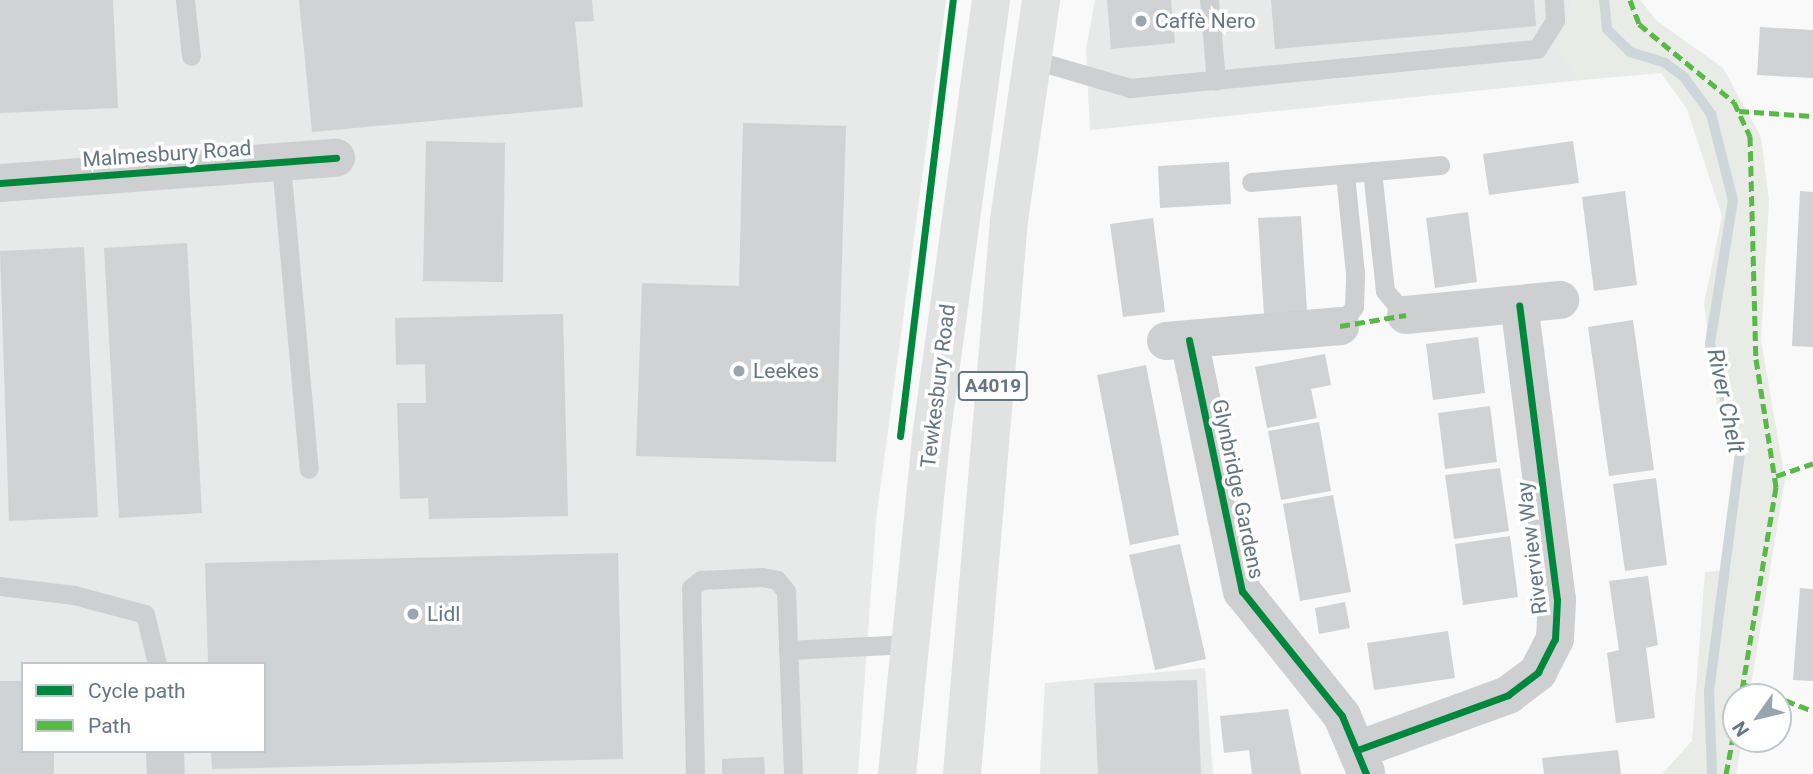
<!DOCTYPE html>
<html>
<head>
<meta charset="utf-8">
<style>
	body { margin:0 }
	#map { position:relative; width:1813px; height:774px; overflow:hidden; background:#f9f9f9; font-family:Roboto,sans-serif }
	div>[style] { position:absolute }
	.built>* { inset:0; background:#e8e9e9 }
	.green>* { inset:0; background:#e8ebe6 }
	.stream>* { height:10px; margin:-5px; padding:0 5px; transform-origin:5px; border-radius:5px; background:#ced6d9 }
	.building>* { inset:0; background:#d0d2d3 }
	.lane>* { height:19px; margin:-9.5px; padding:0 9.5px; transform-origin:9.5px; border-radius:9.5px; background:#cecfd0 }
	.street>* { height:38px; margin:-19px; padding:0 19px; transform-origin:19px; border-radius:19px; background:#cecfd0 }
	.highway>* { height:38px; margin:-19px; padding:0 19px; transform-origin:19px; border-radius:19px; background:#e1e2e2 }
	.quiet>* { height:5px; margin-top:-2.5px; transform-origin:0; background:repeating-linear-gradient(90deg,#58b947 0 10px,transparent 0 15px) }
	.cycleway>* { height:7px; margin:-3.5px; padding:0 3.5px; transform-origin:3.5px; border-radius:3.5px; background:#00873e }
	.dots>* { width:19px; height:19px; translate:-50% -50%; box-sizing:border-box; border:4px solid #fff; border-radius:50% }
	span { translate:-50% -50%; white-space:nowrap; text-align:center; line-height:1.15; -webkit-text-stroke:7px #fff; paint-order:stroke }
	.shield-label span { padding:2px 5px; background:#fff; border:2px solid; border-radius:5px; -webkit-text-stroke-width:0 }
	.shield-label { font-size:19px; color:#657683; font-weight:700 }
	.poi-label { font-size:21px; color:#657683 }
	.left { translate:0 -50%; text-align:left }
	.street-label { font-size:21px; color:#657683 }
	.water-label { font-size:23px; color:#60757c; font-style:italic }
	.legend { position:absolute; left:21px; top:662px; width:245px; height:91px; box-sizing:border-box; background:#fff; border:2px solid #c1c8cd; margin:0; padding:9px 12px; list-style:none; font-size:21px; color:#657683 }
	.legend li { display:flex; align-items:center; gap:14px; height:35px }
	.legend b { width:35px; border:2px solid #c1c8cd }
	.north { position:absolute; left:1722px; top:683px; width:70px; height:70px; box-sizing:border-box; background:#fff; border:2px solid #c1c8cd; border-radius:50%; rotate:236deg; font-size:19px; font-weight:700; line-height:28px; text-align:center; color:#657683 }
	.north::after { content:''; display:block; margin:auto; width:24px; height:32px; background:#99a4ac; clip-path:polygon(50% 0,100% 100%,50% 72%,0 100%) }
</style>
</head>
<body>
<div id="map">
	<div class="built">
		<div style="clip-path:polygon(evenodd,0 0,946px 0,876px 520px,858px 774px,0 774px,0 0,23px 664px,264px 664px,264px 751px,23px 751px,23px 664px)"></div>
		<div style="clip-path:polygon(1095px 0,1571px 0,1572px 11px,1551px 43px,1582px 80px,1090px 130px,1086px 50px)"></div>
		<div style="clip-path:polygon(1205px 668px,1213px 774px,1040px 774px,1045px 683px)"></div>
	</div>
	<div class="green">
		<div style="clip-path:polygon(1571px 0,1640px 0,1657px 21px,1723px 68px,1761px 137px,1769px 201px,1761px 340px,1785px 479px,1749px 697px,1736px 697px,1736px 739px,1742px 739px,1736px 774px,1662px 774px,1692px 741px,1705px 572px,1730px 570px,1742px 467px,1717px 406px,1704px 304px,1722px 216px,1687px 109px,1661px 73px,1582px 80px,1550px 43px,1572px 11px)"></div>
	</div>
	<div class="stream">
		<div style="left:1604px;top:0;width:29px;rotate:84deg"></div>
		<div style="left:1607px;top:29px;width:33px;rotate:45deg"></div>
		<div style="left:1630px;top:52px;width:37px;rotate:17deg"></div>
		<div style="left:1665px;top:63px;width:24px;rotate:36deg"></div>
		<div style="left:1684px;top:77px;width:46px;rotate:53.9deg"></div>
		<div style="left:1711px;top:114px;width:89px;rotate:75.7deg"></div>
		<div style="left:1733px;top:200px;width:146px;rotate:99.1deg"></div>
		<div style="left:1710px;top:344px;width:113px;rotate:74.6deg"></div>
		<div style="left:1740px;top:453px;width:240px;rotate:97.4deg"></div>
		<div style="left:1709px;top:691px;width:83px;rotate:87.9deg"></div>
	</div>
	<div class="building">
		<div style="clip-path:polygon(0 0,113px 0,118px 108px,0 113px)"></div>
		<div style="clip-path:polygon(299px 0,592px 0,594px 21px,575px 22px,583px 107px,312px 132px)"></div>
		<div style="clip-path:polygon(1107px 0,1171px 0,1175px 43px,1111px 49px)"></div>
		<div style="clip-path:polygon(1271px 0,1534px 0,1536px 26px,1275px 49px)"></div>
		<div style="clip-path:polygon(1760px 27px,1813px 30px,1813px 78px,1757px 75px)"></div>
		<div style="clip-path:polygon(743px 123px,846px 126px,836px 462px,636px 456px,642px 283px,739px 286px)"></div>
		<div style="clip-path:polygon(426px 141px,505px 143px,503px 282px,423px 281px)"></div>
		<div style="clip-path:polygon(1573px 141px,1579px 183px,1489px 195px,1483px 154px)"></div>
		<div style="clip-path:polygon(1229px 162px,1231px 204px,1160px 208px,1158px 166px)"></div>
		<div style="clip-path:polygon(1625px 191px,1637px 285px,1594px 291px,1582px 197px)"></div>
		<div style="clip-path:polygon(1800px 191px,1813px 192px,1813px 347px,1792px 346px)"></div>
		<div style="clip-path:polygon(1468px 212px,1477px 282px,1435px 288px,1426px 218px)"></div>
		<div style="clip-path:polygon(1301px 216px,1307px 311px,1264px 315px,1258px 218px)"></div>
		<div style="clip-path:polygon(1153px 218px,1165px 312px,1123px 317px,1110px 224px)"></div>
		<div style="clip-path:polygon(187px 243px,202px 513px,119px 518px,104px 248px)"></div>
		<div style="clip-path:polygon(84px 247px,98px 517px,9px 521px,0 251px)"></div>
		<div style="clip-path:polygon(563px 314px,568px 516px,429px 519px,428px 498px,400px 499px,397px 403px,426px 403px,425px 364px,396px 365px,395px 318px)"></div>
		<div style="clip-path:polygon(1633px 320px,1654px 470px,1609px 476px,1588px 327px)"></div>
		<div style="clip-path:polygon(1478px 337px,1485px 393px,1433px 400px,1426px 344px)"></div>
		<div style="clip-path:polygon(1325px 354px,1331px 385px,1311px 389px,1317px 418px,1267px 428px,1255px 367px)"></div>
		<div style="clip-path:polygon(1146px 365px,1179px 535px,1130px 545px,1097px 375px)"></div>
		<div style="clip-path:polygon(1490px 406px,1497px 462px,1445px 469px,1438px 413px)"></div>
		<div style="clip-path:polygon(1319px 422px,1331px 491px,1281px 500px,1268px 431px)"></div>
		<div style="clip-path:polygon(1500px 468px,1509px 531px,1454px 539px,1445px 475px)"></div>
		<div style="clip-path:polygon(1656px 478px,1667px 565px,1625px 571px,1613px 484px)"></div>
		<div style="clip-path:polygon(1333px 495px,1351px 592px,1300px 601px,1283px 504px)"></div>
		<div style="clip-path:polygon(1510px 536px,1518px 597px,1463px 605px,1455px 544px)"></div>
		<div style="clip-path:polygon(1180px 544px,1206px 659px,1155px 670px,1129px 555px)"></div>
		<div style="clip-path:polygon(618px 553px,623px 759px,212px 769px,211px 751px,264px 751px,264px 664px,208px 664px,205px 563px)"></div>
		<div style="clip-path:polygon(1648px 576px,1658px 645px,1646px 648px,1655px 718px,1616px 723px,1607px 653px,1619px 650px,1609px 581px)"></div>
		<div style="clip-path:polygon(1800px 588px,1813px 589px,1813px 681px,1793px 680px)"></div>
		<div style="clip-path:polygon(1345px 602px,1350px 628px,1319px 634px,1315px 608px)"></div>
		<div style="clip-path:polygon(1448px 631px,1455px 678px,1374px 690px,1367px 643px)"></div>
		<div style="clip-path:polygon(1197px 680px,1201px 774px,1098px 774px,1094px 683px)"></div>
		<div style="clip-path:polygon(0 681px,23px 681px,23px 751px,54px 751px,54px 774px,0 774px)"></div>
		<div style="clip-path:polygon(1288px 709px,1301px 774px,1252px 774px,1249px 750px,1224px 753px,1220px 716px)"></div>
		<div style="clip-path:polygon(1618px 750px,1621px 774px,1544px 774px,1542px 758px)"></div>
		<div style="clip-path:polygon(764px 757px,765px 774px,722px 774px,722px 759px)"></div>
	</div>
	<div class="lane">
		<div style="left:185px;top:0;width:56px;rotate:83.9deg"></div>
		<div style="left:1209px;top:0;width:81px;rotate:85.1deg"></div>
		<div style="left:1031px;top:59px;width:103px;rotate:16.3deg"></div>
		<div style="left:1130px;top:88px;width:409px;rotate:-5.5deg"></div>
		<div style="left:1537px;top:49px;width:34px;rotate:-58deg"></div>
		<div style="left:1555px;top:20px;width:20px;rotate:-93deg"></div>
		<div style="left:281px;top:164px;width:306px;rotate:84.8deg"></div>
		<div style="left:1372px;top:171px;width:121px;rotate:83.8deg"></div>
		<div style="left:1385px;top:291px;width:32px;rotate:49deg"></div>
		<div style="left:1251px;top:182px;width:190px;rotate:-5.1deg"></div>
		<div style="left:1340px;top:326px;width:24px;rotate:-54deg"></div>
		<div style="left:1354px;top:307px;width:34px;rotate:-88deg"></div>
		<div style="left:1355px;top:273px;width:100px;rotate:-95.8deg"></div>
		<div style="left:0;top:586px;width:75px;rotate:6.9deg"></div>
		<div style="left:74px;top:595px;width:73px;rotate:15deg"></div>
		<div style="left:145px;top:614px;width:51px;rotate:76.5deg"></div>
		<div style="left:788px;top:650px;width:121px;rotate:-2.8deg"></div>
		<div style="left:695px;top:774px;width:186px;rotate:-91.2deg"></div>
		<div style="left:691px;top:588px;width:13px;rotate:-39deg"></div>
		<div style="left:701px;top:580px;width:61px;rotate:-2.8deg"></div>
		<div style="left:762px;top:577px;width:15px;rotate:11deg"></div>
		<div style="left:777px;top:580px;width:14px;rotate:51deg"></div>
		<div style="left:786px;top:591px;width:183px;rotate:87.8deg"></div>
	</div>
	<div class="street">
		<div style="left:0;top:183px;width:337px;rotate:-4.3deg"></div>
		<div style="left:1406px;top:315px;width:155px;rotate:-5.6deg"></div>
		<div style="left:1189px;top:340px;width:257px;rotate:78.1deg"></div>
		<div style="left:1242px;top:591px;width:160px;rotate:51.3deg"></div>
		<div style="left:1342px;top:716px;width:61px;rotate:66.8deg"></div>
		<div style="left:1166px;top:341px;width:175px;rotate:-4.9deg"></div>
		<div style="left:1360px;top:749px;width:158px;rotate:-20deg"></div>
		<div style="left:1508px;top:695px;width:38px;rotate:-37deg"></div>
		<div style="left:1538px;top:672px;width:37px;rotate:-63deg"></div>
		<div style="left:1555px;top:639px;width:39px;rotate:-87deg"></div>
		<div style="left:1557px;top:600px;width:297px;rotate:-97.3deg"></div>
		<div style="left:165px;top:751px;width:23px;rotate:88deg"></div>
	</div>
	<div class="highway">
		<div style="left:897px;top:774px;width:338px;rotate:-84.2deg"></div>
		<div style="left:931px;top:438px;width:442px;rotate:-82.2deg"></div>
		<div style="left:962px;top:774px;width:556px;rotate:-85.15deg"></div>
		<div style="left:1009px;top:220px;width:222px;rotate:-81.7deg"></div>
	</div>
	<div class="quiet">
		<div style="left:1630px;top:0;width:26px;rotate:69deg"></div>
		<div style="left:1639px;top:24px;width:123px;rotate:39.4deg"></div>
		<div style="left:1734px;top:102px;width:38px;rotate:65deg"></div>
		<div style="left:1750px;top:136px;width:223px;rotate:88.5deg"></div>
		<div style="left:1756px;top:359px;width:130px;rotate:81.1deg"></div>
		<div style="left:1776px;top:487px;width:213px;rotate:99.5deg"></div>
		<div style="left:1739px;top:111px;width:74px;rotate:3.9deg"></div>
		<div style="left:1340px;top:326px;width:67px;rotate:-9.5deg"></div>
		<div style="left:1776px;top:476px;width:39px;rotate:-19deg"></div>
		<div style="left:1743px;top:684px;width:75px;rotate:21.1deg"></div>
		<div style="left:1726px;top:774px;width:53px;rotate:-79.1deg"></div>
	</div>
	<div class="cycleway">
		<div style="left:0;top:183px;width:337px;rotate:-4.3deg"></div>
		<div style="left:1189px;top:340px;width:257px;rotate:78.1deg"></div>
		<div style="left:1242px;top:591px;width:160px;rotate:51.3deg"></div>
		<div style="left:1342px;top:716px;width:63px;rotate:67.5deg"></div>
		<div style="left:900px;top:436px;width:439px;rotate:-83.1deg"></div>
		<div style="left:1360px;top:749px;width:158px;rotate:-20deg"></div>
		<div style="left:1508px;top:695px;width:38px;rotate:-37deg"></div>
		<div style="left:1538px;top:672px;width:37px;rotate:-63deg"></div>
		<div style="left:1555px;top:639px;width:39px;rotate:-87deg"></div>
		<div style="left:1557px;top:600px;width:297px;rotate:-97.3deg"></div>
	</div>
	<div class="dots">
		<div style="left:1141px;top:21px;background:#99a4ac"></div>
		<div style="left:739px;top:371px;background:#99a4ac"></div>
		<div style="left:413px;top:614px;background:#99a4ac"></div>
	</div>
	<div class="shield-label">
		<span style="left:993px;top:386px">A4019</span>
	</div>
	<div class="poi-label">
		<span class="left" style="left:1155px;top:21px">Caffè Nero</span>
		<span class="left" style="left:753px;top:371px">Leekes</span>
		<span class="left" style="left:427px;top:614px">Lidl</span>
	</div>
	<div class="street-label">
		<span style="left:167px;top:154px;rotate:-4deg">Malmesbury Road</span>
		<span style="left:938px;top:386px;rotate:-83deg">Tewkesbury Road</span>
		<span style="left:1238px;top:489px;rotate:78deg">Glynbridge Gardens</span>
		<span style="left:1532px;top:548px;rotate:-97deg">Riverview Way</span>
	</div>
	<div class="water-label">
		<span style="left:1725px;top:401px;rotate:78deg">River Chelt</span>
	</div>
	<ul class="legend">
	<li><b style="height:9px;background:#00873e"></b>Cycle path</li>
	<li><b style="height:9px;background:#58b947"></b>Path</li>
	</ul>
	<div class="north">N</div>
</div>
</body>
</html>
